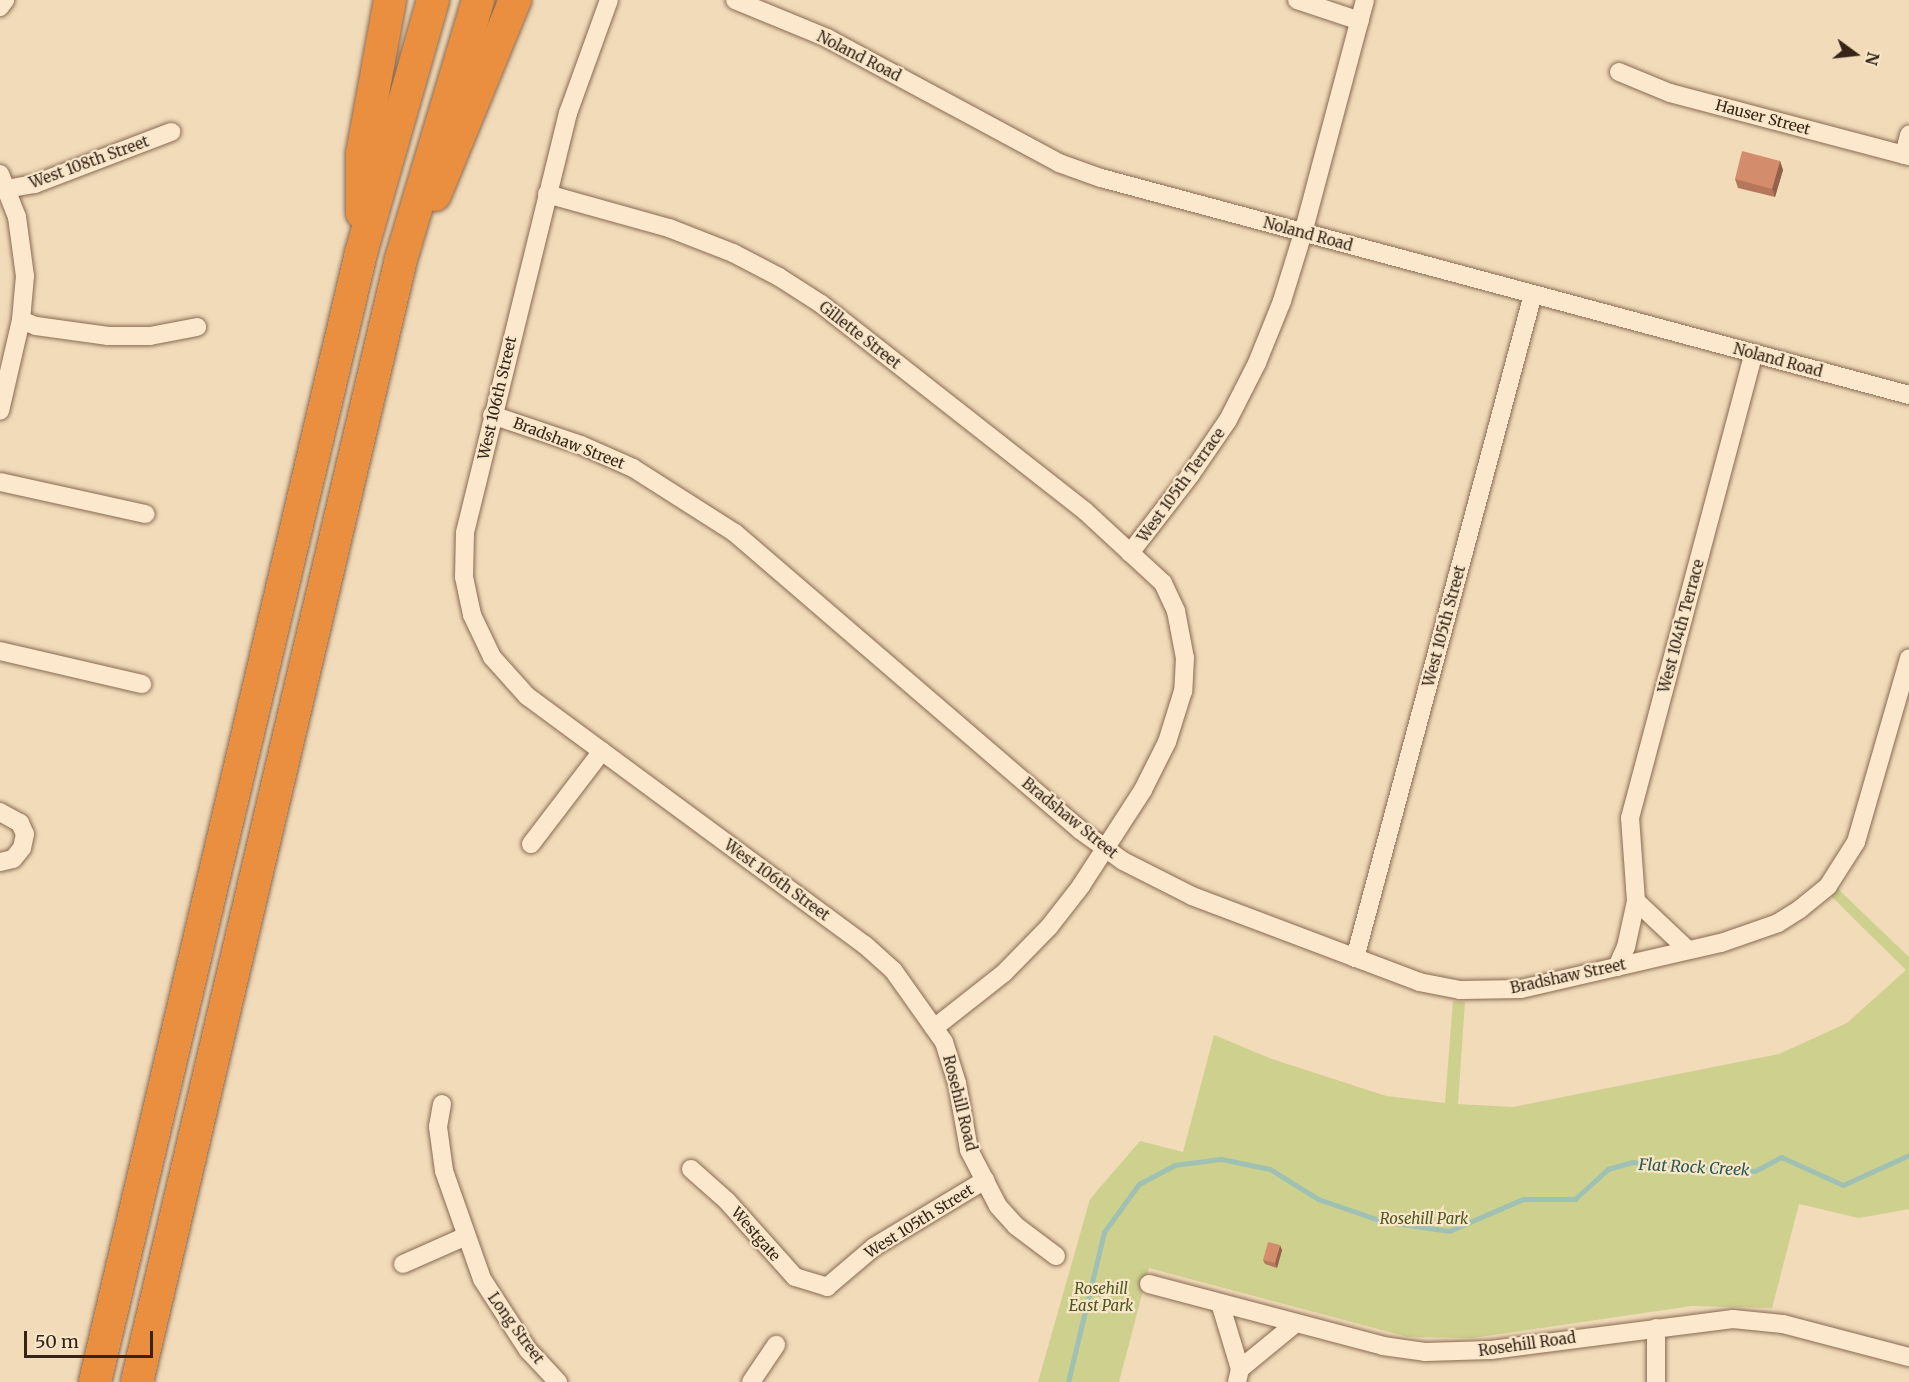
<!DOCTYPE html>
<html>
<head>
<meta charset="utf-8">
<style>
	body { margin:0 }
	#map { position:relative; width:1909px; height:1382px; overflow:hidden; background:#f1dbb9; font-family:Merriweather,serif }
	div>[style] { position:absolute }
	.green>* { inset:0; background:#ced08d }
	.stream>* { height:5px; margin:-2.5px; padding:0 2.5px; transform-origin:2.5px; border-radius:2.5px; background:#9fc1b3 }
	.roads { filter:drop-shadow(0 0 2px #896a53) drop-shadow(0 0 2px #896a53) }
	.street>* { height:18px; margin:-9px; padding:0 9px; transform-origin:9px; border-radius:9px; background:#fce9cd }
	.highway>* { height:32px; margin:-16px; padding:0 16px; transform-origin:16px; border-radius:16px; background:#ea8f40 }
	.wall>* { inset:0; background:#b5785d }
	.shaded-wall>* { inset:0; background:#94624c }
	.building>* { inset:0; background:#d38c6c }
	span { translate:-50% -50%; white-space:nowrap; text-align:center; line-height:1.15; -webkit-text-stroke:4.5px #f8e6c9; paint-order:stroke }
	.street-label { font-size:15px; color:#362419 }
	.park-label { font-size:15px; color:#4c551e; font-style:italic }
	.water-label { font-size:16px; color:#275850; font-style:italic }
	.north { position:absolute; left:1825px; top:24px; width:60px; height:60px; -webkit-text-stroke:4px #f8e6c9; paint-order:stroke; rotate:105deg; font-size:16px; font-weight:700; line-height:24px; text-align:center; color:#362419 }
	.north::after { content:''; display:block; margin:auto; width:21px; height:27px; background:#362419; clip-path:polygon(50% 0,100% 100%,50% 72%,0 100%) }
	.scale { position:absolute; left:24px; top:1331px; width:129px; height:27px; box-sizing:border-box; border:3px solid #362419; border-top:0; padding-left:8px; font-size:18px; line-height:21px; white-space:nowrap; color:#362419; -webkit-text-stroke:4px #f8e6c9; paint-order:stroke }
</style>
</head>
<body>
<div id="map">
	<div class="green">
		<div style="clip-path:polygon(1837px 888px,1909px 957px,1909px 1209px,1859px 1218px,1799px 1204px,1772px 1308px,1692px 1306px,1473px 1338px,1408px 1337px,1149px 1268px,1119px 1382px,1038px 1382px,1090px 1199px,1140px 1141px,1183px 1152px,1214px 1035px,1272px 1059px,1386px 1096px,1445px 1103px,1453px 1001px,1465px 1002px,1458px 1104px,1513px 1107px,1779px 1054px,1847px 1023px,1906px 970px,1830px 895px)"></div>
	</div>
	<div class="stream">
		<div style="left:1068px;top:1382px;width:154px;rotate:-76.5deg"></div>
		<div style="left:1104px;top:1232px;width:59px;rotate:-53.9deg"></div>
		<div style="left:1139px;top:1184px;width:40px;rotate:-28deg"></div>
		<div style="left:1174px;top:1165px;width:47px;rotate:-7.3deg"></div>
		<div style="left:1221px;top:1159px;width:50px;rotate:11.5deg"></div>
		<div style="left:1270px;top:1169px;width:57px;rotate:32deg"></div>
		<div style="left:1318px;top:1199px;width:68px;rotate:19deg"></div>
		<div style="left:1382px;top:1221px;width:68px;rotate:8.5deg"></div>
		<div style="left:1449px;top:1231px;width:81px;rotate:-23.4deg"></div>
		<div style="left:1523px;top:1199px;width:52px"></div>
		<div style="left:1575px;top:1199px;width:45px;rotate:-42.3deg"></div>
		<div style="left:1608px;top:1169px;width:25px;rotate:-16deg"></div>
		<div style="left:1632px;top:1162px;width:123px;rotate:4.2deg"></div>
		<div style="left:1755px;top:1171px;width:30px;rotate:-28deg"></div>
		<div style="left:1781px;top:1157px;width:68px;rotate:24.3deg"></div>
		<div style="left:1843px;top:1185px;width:72px;rotate:-24.4deg"></div>
	</div>
	<div class="roads">
		<div class="street">
			<div style="left:609px;top:0;width:120px;rotate:109.9deg"></div>
			<div style="left:568px;top:113px;width:432px;rotate:103.8deg"></div>
			<div style="left:465px;top:533px;width:44px;rotate:91.3deg"></div>
			<div style="left:464px;top:577px;width:39px;rotate:78deg"></div>
			<div style="left:472px;top:615px;width:47px;rotate:64.5deg"></div>
			<div style="left:492px;top:657px;width:52px;rotate:48.1deg"></div>
			<div style="left:527px;top:696px;width:420px;rotate:36.4deg"></div>
			<div style="left:865px;top:945px;width:38px;rotate:42deg"></div>
			<div style="left:893px;top:970px;width:88px;rotate:54.7deg"></div>
			<div style="left:944px;top:1042px;width:43px;rotate:72.4deg"></div>
			<div style="left:957px;top:1083px;width:68px;rotate:79.8deg"></div>
			<div style="left:969px;top:1150px;width:63px;rotate:62.6deg"></div>
			<div style="left:998px;top:1206px;width:27px;rotate:48deg"></div>
			<div style="left:1016px;top:1226px;width:50px;rotate:36.9deg"></div>
			<div style="left:735px;top:0;width:100px;rotate:22.4deg"></div>
			<div style="left:827px;top:38px;width:264px;rotate:28.3deg"></div>
			<div style="left:1059px;top:163px;width:45px;rotate:19.7deg"></div>
			<div style="left:1101px;top:178px;width:837px;rotate:15.03deg"></div>
			<div style="left:1297px;top:0;width:66px;rotate:18.4deg"></div>
			<div style="left:0;top:7px;width:9px;rotate:-54deg"></div>
			<div style="left:1619px;top:72px;width:55px;rotate:22.4deg"></div>
			<div style="left:1670px;top:93px;width:247px;rotate:14.8deg"></div>
			<div style="left:1904px;top:155px;width:21px;rotate:-76deg"></div>
			<div style="left:0;top:174px;width:46px;rotate:68.4deg"></div>
			<div style="left:17px;top:217px;width:60px;rotate:82.3deg"></div>
			<div style="left:25px;top:276px;width:44px;rotate:95.2deg"></div>
			<div style="left:21px;top:320px;width:93px;rotate:103deg"></div>
			<div style="left:6px;top:189px;width:29px;rotate:-10deg"></div>
			<div style="left:35px;top:184px;width:146px;rotate:-20.9deg"></div>
			<div style="left:547px;top:194px;width:127px;rotate:15.6deg"></div>
			<div style="left:669px;top:228px;width:69px;rotate:21.3deg"></div>
			<div style="left:733px;top:253px;width:52px;rotate:27.6deg"></div>
			<div style="left:779px;top:277px;width:50px;rotate:32.7deg"></div>
			<div style="left:821px;top:304px;width:335px;rotate:38.1deg"></div>
			<div style="left:1085px;top:511px;width:106px;rotate:42.7deg"></div>
			<div style="left:1163px;top:583px;width:31px;rotate:65deg"></div>
			<div style="left:1176px;top:611px;width:48px;rotate:79.2deg"></div>
			<div style="left:1185px;top:658px;width:33px;rotate:93deg"></div>
			<div style="left:1183px;top:691px;width:53px;rotate:107.4deg"></div>
			<div style="left:1167px;top:742px;width:54px;rotate:116.6deg"></div>
			<div style="left:1143px;top:790px;width:114px;rotate:122.9deg"></div>
			<div style="left:1081px;top:886px;width:52px;rotate:128deg"></div>
			<div style="left:1049px;top:927px;width:64px;rotate:134.4deg"></div>
			<div style="left:1004px;top:973px;width:89px;rotate:141.8deg"></div>
			<div style="left:21px;top:320px;width:16px;rotate:22deg"></div>
			<div style="left:36px;top:326px;width:73px;rotate:7.9deg"></div>
			<div style="left:108px;top:336px;width:42px"></div>
			<div style="left:150px;top:336px;width:48px;rotate:-10.8deg"></div>
			<div style="left:492px;top:415px;width:94px;rotate:18.6deg"></div>
			<div style="left:581px;top:445px;width:57px;rotate:23.9deg"></div>
			<div style="left:633px;top:468px;width:121px;rotate:32.5deg"></div>
			<div style="left:735px;top:533px;width:455px;rotate:40.7deg"></div>
			<div style="left:1080px;top:830px;width:53px;rotate:35.8deg"></div>
			<div style="left:1123px;top:861px;width:77px;rotate:26.9deg"></div>
			<div style="left:1192px;top:896px;width:243px;rotate:20.7deg"></div>
			<div style="left:1419px;top:982px;width:42px;rotate:11deg"></div>
			<div style="left:1460px;top:990px;width:61px;rotate:-0.9deg"></div>
			<div style="left:1521px;top:989px;width:205px;rotate:-13deg"></div>
			<div style="left:1721px;top:943px;width:60px;rotate:-19.3deg"></div>
			<div style="left:1778px;top:923px;width:26px;rotate:-32deg"></div>
			<div style="left:1800px;top:909px;width:36px;rotate:-39deg"></div>
			<div style="left:1828px;top:886px;width:52px;rotate:-57.5deg"></div>
			<div style="left:1856px;top:842px;width:191px;rotate:-73.9deg"></div>
			<div style="left:0;top:482px;width:149px;rotate:12.4deg"></div>
			<div style="left:1130px;top:553px;width:100px;rotate:-52.3deg"></div>
			<div style="left:1191px;top:474px;width:65px;rotate:-55.6deg"></div>
			<div style="left:1228px;top:420px;width:64px;rotate:-63deg"></div>
			<div style="left:1257px;top:363px;width:67px;rotate:-68deg"></div>
			<div style="left:1282px;top:301px;width:71px;rotate:-72.8deg"></div>
			<div style="left:1303px;top:233px;width:241px;rotate:-75.1deg"></div>
			<div style="left:0;top:651px;width:146px;rotate:13.1deg"></div>
			<div style="left:0;top:812px;width:23px;rotate:29deg"></div>
			<div style="left:20px;top:823px;width:12px;rotate:66deg"></div>
			<div style="left:25px;top:834px;width:14px;rotate:102deg"></div>
			<div style="left:22px;top:848px;width:14px;rotate:129deg"></div>
			<div style="left:13px;top:859px;width:13px;rotate:167deg"></div>
			<div style="left:531px;top:844px;width:117px;rotate:-52.6deg"></div>
			<div style="left:1636px;top:901px;width:71px;rotate:43.3deg"></div>
			<div style="left:1355px;top:958px;width:687px;rotate:-74.99deg"></div>
			<div style="left:1617px;top:967px;width:22px;rotate:-66deg"></div>
			<div style="left:1626px;top:947px;width:47px;rotate:-77.7deg"></div>
			<div style="left:1636px;top:901px;width:83px;rotate:-94.1deg"></div>
			<div style="left:1630px;top:818px;width:481px;rotate:-75.1deg"></div>
			<div style="left:442px;top:1104px;width:23px;rotate:100deg"></div>
			<div style="left:438px;top:1127px;width:44px;rotate:82.2deg"></div>
			<div style="left:444px;top:1171px;width:114px;rotate:70.6deg"></div>
			<div style="left:482px;top:1279px;width:85px;rotate:57.1deg"></div>
			<div style="left:528px;top:1350px;width:44px;rotate:46.8deg"></div>
			<div style="left:691px;top:1169px;width:48px;rotate:41.6deg"></div>
			<div style="left:727px;top:1201px;width:102px;rotate:48.2deg"></div>
			<div style="left:795px;top:1277px;width:34px;rotate:17deg"></div>
			<div style="left:827px;top:1287px;width:62px;rotate:-40.4deg"></div>
			<div style="left:874px;top:1247px;width:130px;rotate:-31.1deg"></div>
			<div style="left:403px;top:1264px;width:67px;rotate:-23.9deg"></div>
			<div style="left:1149px;top:1284px;width:242px;rotate:14.8deg"></div>
			<div style="left:1383px;top:1346px;width:42px;rotate:8.1deg"></div>
			<div style="left:1425px;top:1352px;width:66px;rotate:-1.7deg"></div>
			<div style="left:1491px;top:1350px;width:244px;rotate:-7.3deg"></div>
			<div style="left:1733px;top:1319px;width:50px;rotate:5.7deg"></div>
			<div style="left:1783px;top:1324px;width:130px;rotate:14.7deg"></div>
			<div style="left:1220px;top:1303px;width:69px;rotate:73.1deg"></div>
			<div style="left:1240px;top:1369px;width:13px;rotate:103deg"></div>
			<div style="left:1656px;top:1328px;width:54px;rotate:90deg"></div>
			<div style="left:1240px;top:1369px;width:72px;rotate:-39.4deg"></div>
			<div style="left:751px;top:1382px;width:45px;rotate:-56deg"></div>
		</div>
		<div class="highway">
			<div style="left:435px;top:195px;width:211px;rotate:-67.7deg"></div>
			<div style="left:362px;top:213px;width:59px;rotate:-90deg"></div>
			<div style="left:362px;top:154px;width:157px;rotate:-79.7deg"></div>
			<div style="left:95px;top:1382px;width:1160px;rotate:-76.74deg"></div>
			<div style="left:361px;top:253px;width:263px;rotate:-74.1deg"></div>
			<div style="left:137px;top:1382px;width:1154px;rotate:-76.77deg"></div>
			<div style="left:401px;top:259px;width:270px;rotate:-73.4deg"></div>
		</div>
	</div>
	<div class="wall">
		<div style="clip-path:polygon(1780px 161px,1783px 170px,1775px 197px,1738px 188px,1735px 179px)"></div>
		<div style="clip-path:polygon(1282px 1250px,1277px 1268px,1265px 1264px,1263px 1260px)"></div>
	</div>
	<div class="shaded-wall">
		<div style="clip-path:polygon(1780px 161px,1783px 170px,1775px 197px,1772px 189px)"></div>
		<div style="clip-path:polygon(1280px 1245px,1282px 1250px,1277px 1268px,1275px 1263px)"></div>
	</div>
	<div class="building">
		<div style="clip-path:polygon(1742px 151px,1780px 161px,1772px 189px,1735px 179px)"></div>
		<div style="clip-path:polygon(1268px 1242px,1280px 1245px,1275px 1263px,1263px 1260px)"></div>
	</div>
	<div class="street-label">
		<span style="left:859px;top:56px;rotate:27deg">Noland Road</span>
		<span style="left:1763px;top:117px;rotate:15deg">Hauser Street</span>
		<span style="left:89px;top:162px;rotate:-20deg">West 108th Street</span>
		<span style="left:1308px;top:234px;rotate:15deg">Noland Road</span>
		<span style="left:860px;top:335px;rotate:38deg">Gillette Street</span>
		<span style="left:1778px;top:360px;rotate:15deg">Noland Road</span>
		<span style="left:497px;top:398px;rotate:-77deg">West 106th Street</span>
		<span style="left:569px;top:443px;rotate:21deg">Bradshaw Street</span>
		<span style="left:1181px;top:485px;rotate:-54deg">West 105th Terrace</span>
		<span style="left:1444px;top:626px;rotate:-75deg">West 105th Street</span>
		<span style="left:1681px;top:626px;rotate:-75deg">West 104th Terrace</span>
		<span style="left:1070px;top:818px;rotate:39deg">Bradshaw Street</span>
		<span style="left:777px;top:880px;rotate:36deg">West 106th Street</span>
		<span style="left:1568px;top:976px;rotate:-12deg">Bradshaw Street</span>
		<span style="left:960px;top:1103px;rotate:76deg">Rosehill Road</span>
		<span style="left:919px;top:1221px;rotate:-32deg">West 105th Street</span>
		<span style="left:756px;top:1234px;rotate:49deg">Westgate</span>
		<span style="left:516px;top:1328px;rotate:54deg">Long Street</span>
		<span style="left:1527px;top:1344px;rotate:-8deg">Rosehill Road</span>
	</div>
	<div class="park-label">
		<span style="left:1424px;top:1219px">Rosehill Park</span>
		<span style="left:1101px;top:1297px">Rosehill<br>East Park</span>
	</div>
	<div class="water-label">
		<span style="left:1694px;top:1167px;rotate:3deg">Flat Rock Creek</span>
	</div>
	<div class="north">N</div>
	<div class="scale">50 m</div>
</div>
</body>
</html>
